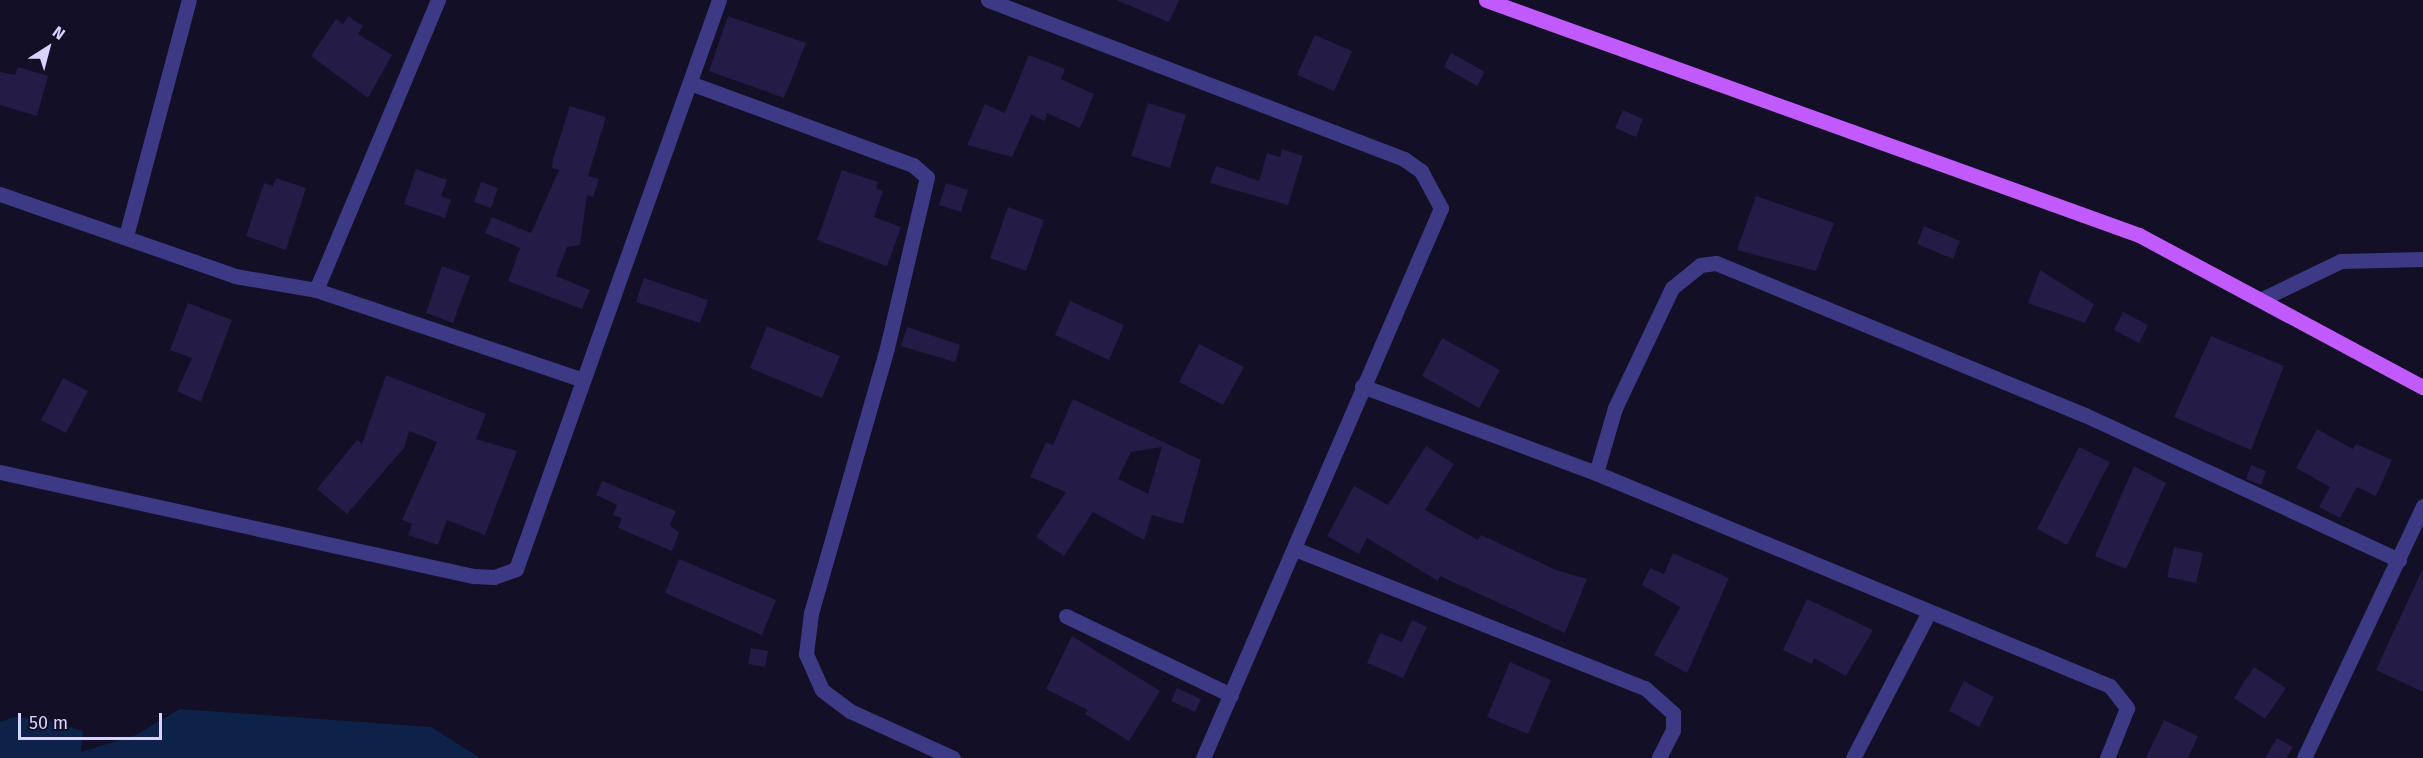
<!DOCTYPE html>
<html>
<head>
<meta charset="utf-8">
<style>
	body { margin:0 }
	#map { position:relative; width:2423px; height:758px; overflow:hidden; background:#130f26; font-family:"Fira Sans",sans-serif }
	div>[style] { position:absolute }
	.water>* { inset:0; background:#0c2248 }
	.building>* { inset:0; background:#241b47 }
	.minor>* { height:15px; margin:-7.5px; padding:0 7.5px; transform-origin:7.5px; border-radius:7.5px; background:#3d3a85 }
	.major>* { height:15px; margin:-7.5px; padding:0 7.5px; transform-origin:7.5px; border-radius:7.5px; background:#c25bff }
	span { translate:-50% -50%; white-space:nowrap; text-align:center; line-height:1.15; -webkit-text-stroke:6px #130f26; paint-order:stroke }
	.north { position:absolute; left:18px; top:18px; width:60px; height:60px; -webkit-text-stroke:4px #130f26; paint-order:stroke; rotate:36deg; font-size:16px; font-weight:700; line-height:24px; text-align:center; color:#d9d4ff }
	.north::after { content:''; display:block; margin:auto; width:21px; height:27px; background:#d9d4ff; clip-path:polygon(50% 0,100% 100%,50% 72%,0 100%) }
	.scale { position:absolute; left:18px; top:713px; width:144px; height:27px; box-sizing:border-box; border:3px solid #d9d4ff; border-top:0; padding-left:8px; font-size:18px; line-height:21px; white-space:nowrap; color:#d9d4ff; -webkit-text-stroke:4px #130f26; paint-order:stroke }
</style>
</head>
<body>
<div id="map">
	<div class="water">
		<div style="clip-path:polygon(180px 709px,431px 727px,480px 758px,0 758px,0 722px,14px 717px,44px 719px,83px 731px,81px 752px,136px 735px)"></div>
	</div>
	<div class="building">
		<div style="clip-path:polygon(1116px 0,1179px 0,1169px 22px)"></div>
		<div style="clip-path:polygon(348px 16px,363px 26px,358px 34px,392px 55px,368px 98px,311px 56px,336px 19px,343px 24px)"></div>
		<div style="clip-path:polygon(728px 16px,806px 43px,784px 98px,709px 71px)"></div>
		<div style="clip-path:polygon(1315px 35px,1352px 51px,1334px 91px,1297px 75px)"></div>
		<div style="clip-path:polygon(1451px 53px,1485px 72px,1477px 86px,1444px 67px)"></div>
		<div style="clip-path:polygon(1029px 55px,1065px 69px,1061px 79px,1094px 94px,1080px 128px,1047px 113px,1045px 121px,1031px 115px,1012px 157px,967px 145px,985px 104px,1005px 113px)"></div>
		<div style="clip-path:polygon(18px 67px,48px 76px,37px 116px,0 105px,0 72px,15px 75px)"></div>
		<div style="clip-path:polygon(1148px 103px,1186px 115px,1170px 168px,1131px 156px)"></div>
		<div style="clip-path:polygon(570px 106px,606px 117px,588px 176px,599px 179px,593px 197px,587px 195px,580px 245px,567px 247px,556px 276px,590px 290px,582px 309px,508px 281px,520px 248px,485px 233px,492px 217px,531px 233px,559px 170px,552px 168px,553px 159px)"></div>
		<div style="clip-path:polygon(1623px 110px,1643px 119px,1636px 137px,1615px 128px)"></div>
		<div style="clip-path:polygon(1282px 149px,1303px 156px,1288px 205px,1210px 183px,1216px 166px,1259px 181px,1267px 153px,1280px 157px)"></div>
		<div style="clip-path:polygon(416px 169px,447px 180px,441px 196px,451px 200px,445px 218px,404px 204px)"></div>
		<div style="clip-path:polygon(842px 170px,878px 182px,876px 189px,883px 191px,874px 217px,901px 227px,887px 266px,817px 240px)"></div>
		<div style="clip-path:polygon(276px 178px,306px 188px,286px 250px,246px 236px,264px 183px,273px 186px)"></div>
		<div style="clip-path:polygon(481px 182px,498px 188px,491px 208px,474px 202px)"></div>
		<div style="clip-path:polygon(946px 183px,968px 190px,961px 212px,939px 205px)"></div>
		<div style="clip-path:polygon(1756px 196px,1834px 223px,1816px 271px,1737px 250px)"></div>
		<div style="clip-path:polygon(1008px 207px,1044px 220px,1026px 271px,990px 258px)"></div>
		<div style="clip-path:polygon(1924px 226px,1960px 241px,1953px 259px,1917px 244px)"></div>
		<div style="clip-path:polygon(442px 266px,470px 276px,453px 323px,426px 313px)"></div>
		<div style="clip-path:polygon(2040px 270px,2094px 304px,2085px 323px,2028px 303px)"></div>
		<div style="clip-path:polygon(644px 278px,708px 300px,700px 323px,636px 302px)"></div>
		<div style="clip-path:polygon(1070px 301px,1124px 325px,1109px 360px,1055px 335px)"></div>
		<div style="clip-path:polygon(188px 303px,232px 320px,201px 402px,177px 391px,192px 358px,170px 350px)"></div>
		<div style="clip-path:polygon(2123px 312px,2148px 325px,2139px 343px,2114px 330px)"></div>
		<div style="clip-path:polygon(767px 326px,840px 356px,822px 398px,750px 368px)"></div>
		<div style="clip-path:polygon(907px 327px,960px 345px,955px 362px,901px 346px)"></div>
		<div style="clip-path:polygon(2211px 336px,2284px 366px,2251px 450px,2174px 417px)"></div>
		<div style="clip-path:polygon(1442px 338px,1500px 370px,1479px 408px,1422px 376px)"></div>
		<div style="clip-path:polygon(1199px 344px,1244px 367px,1223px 405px,1179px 382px)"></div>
		<div style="clip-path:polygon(386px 375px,486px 414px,476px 439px,517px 451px,485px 535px,447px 520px,438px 545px,408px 535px,412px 524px,402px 520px,437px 442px,409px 431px,404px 448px,347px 514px,317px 489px,357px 440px,362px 444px)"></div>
		<div style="clip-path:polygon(63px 378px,88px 391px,66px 433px,41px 420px)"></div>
		<div style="clip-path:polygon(evenodd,1073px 399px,1201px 460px,1183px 524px,1152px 515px,1144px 540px,1093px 512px,1064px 556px,1036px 537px,1066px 492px,1030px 477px,1046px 442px,1053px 445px,1073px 399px,1162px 447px,1148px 494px,1118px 479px,1131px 452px,1162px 447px)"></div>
		<div style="clip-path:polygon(2317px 429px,2353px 449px,2356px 444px,2392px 460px,2376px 496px,2357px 487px,2340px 518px,2319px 507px,2330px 487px,2296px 468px)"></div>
		<div style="clip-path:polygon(1426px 446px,1454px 464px,1425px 510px,1478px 540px,1481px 535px,1556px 570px,1587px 579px,1565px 633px,1440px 576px,1438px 581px,1367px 538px,1359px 554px,1327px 536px,1354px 486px,1388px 505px)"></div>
		<div style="clip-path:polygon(2079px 447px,2110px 462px,2067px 545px,2037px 529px)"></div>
		<div style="clip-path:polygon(2251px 465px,2266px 471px,2261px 485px,2246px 479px)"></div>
		<div style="clip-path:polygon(2134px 466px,2166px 483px,2126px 569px,2095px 556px)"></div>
		<div style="clip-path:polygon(602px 481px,676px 511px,670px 525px,679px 533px,672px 551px,618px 528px,622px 518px,613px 515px,617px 505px,596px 495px)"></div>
		<div style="clip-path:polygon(2174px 547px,2203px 553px,2196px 583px,2167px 577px)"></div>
		<div style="clip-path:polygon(1673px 553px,1729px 578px,1687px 673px,1654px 655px,1680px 607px,1642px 585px,1650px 568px,1664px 574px)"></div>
		<div style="clip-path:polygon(679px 559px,776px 600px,762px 635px,665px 593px)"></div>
		<div style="clip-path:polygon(2423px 568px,2423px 692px,2376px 670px)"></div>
		<div style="clip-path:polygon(1807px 599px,1873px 630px,1846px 676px,1814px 658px,1812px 664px,1783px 650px)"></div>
		<div style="clip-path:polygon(1412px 620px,1427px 627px,1403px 678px,1367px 663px,1380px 633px,1402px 642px)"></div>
		<div style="clip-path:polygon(1072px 636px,1160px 691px,1129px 741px,1085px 714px,1088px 710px,1046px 689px)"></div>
		<div style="clip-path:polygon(751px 648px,768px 651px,765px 667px,748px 664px)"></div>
		<div style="clip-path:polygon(1510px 662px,1551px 680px,1528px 734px,1487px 717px)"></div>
		<div style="clip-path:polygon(2254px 667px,2286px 688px,2265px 719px,2234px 698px)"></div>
		<div style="clip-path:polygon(1964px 681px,1994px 697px,1979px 727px,1949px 711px)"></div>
		<div style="clip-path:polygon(1177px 688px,1201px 699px,1195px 712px,1171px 701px)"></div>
		<div style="clip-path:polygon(2164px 720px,2198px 736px,2188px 758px,2146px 758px)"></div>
		<div style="clip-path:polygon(2277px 738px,2293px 747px,2286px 758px,2265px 758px)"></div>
	</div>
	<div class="minor">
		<div style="left:988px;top:0;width:445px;rotate:20.9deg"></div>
		<div style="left:1404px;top:159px;width:21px;rotate:35deg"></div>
		<div style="left:1421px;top:171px;width:42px;rotate:61.6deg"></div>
		<div style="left:1441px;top:208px;width:599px;rotate:113.4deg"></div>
		<div style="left:690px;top:83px;width:238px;rotate:20.2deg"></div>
		<div style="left:913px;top:165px;width:18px;rotate:41deg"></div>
		<div style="left:927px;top:177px;width:176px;rotate:103.2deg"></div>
		<div style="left:887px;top:348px;width:276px;rotate:106deg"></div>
		<div style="left:811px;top:613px;width:41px;rotate:97deg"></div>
		<div style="left:806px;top:654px;width:39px;rotate:66deg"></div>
		<div style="left:822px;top:690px;width:35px;rotate:37deg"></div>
		<div style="left:850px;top:711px;width:113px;rotate:24.5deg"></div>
		<div style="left:0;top:194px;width:249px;rotate:19.2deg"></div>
		<div style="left:235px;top:276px;width:82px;rotate:9.8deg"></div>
		<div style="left:316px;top:290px;width:280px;rotate:18.6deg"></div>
		<div style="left:126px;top:236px;width:244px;rotate:-75.1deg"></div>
		<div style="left:316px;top:290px;width:315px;rotate:-67.2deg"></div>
		<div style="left:2262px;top:299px;width:88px;rotate:-25.7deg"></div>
		<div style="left:2341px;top:261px;width:82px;rotate:-1.4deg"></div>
		<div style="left:1362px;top:386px;width:250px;rotate:20.4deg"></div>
		<div style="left:1596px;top:473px;width:556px;rotate:22.51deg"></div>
		<div style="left:2110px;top:686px;width:28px;rotate:52deg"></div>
		<div style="left:2127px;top:708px;width:54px;rotate:111.8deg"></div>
		<div style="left:0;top:472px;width:485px;rotate:12.4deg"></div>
		<div style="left:474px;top:576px;width:20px;rotate:3deg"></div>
		<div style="left:494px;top:577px;width:23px;rotate:-20deg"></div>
		<div style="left:516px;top:569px;width:604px;rotate:-70.37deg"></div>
		<div style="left:1596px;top:473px;width:68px;rotate:-73.7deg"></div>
		<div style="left:1615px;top:408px;width:133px;rotate:-64.6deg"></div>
		<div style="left:1672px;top:288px;width:36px;rotate:-39deg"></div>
		<div style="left:1700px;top:265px;width:16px;rotate:-7deg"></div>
		<div style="left:1716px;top:263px;width:399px;rotate:22.4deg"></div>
		<div style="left:2085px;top:415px;width:346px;rotate:24.8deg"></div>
		<div style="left:1295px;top:549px;width:377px;rotate:21.7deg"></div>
		<div style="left:1645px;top:688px;width:38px;rotate:42deg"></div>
		<div style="left:1673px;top:713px;width:17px;rotate:90deg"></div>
		<div style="left:1673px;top:730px;width:31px;rotate:117deg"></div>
		<div style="left:1066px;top:616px;width:183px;rotate:25.6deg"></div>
		<div style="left:1853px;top:758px;width:162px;rotate:-62.5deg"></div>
		<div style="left:2304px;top:758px;width:279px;rotate:-64.7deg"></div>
	</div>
	<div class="major">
		<div style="left:1486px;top:0;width:694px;rotate:19.79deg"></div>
		<div style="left:2139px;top:235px;width:322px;rotate:28.2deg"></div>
	</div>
	<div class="north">N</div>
	<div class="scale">50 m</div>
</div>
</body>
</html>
